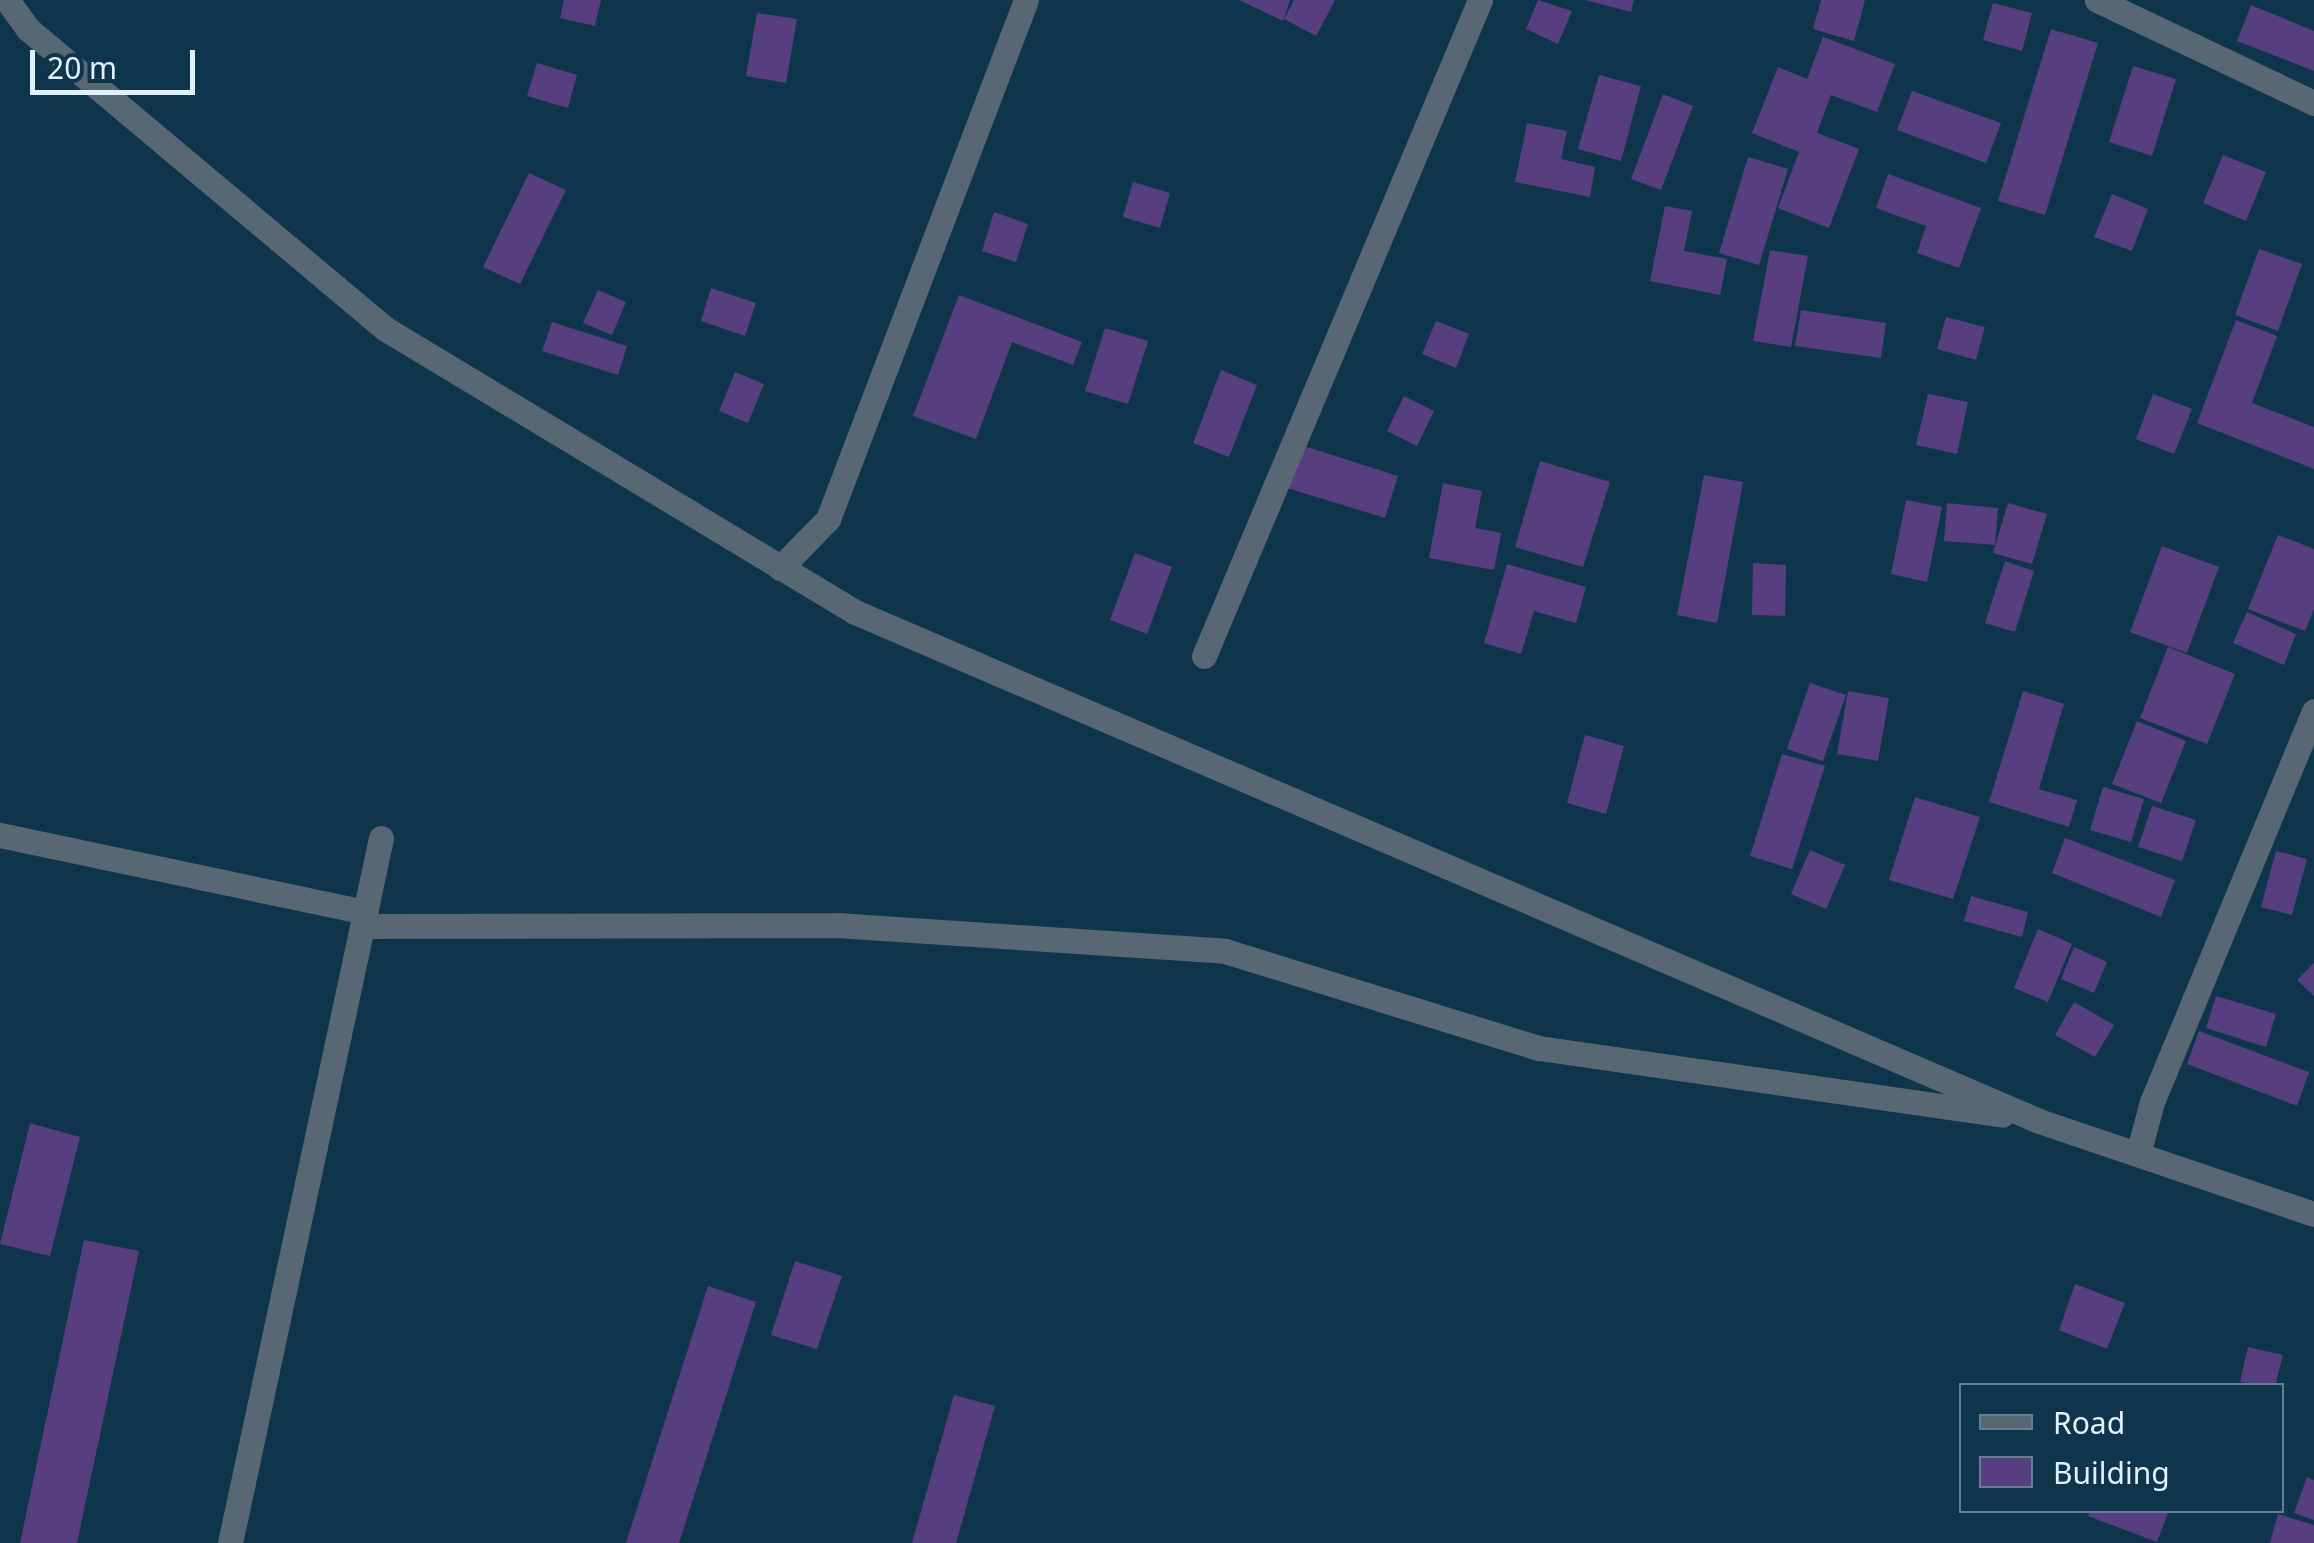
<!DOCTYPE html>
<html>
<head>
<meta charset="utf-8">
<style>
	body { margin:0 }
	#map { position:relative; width:2314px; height:1543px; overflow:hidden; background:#0f354c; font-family:"Noto Sans",sans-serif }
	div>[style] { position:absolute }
	.building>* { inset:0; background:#573e7e }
	.minor>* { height:25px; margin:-12.5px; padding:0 12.5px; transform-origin:12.5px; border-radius:12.5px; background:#576773 }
	.tertiary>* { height:25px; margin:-12.5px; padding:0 12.5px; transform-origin:12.5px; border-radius:12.5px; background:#576773 }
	span { translate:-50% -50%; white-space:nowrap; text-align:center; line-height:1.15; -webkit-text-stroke:8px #0f354c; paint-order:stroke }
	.legend { position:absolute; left:1959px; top:1383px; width:325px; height:130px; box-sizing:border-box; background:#0f354c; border:2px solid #638092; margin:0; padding:12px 18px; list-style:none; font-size:30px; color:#e0f0fc }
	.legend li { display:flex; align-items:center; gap:20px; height:50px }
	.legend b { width:50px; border:2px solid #638092 }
	.scale { position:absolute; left:30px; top:50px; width:165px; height:45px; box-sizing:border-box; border:5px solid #e0f0fc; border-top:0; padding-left:12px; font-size:30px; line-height:35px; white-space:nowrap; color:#e0f0fc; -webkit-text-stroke:8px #0f354c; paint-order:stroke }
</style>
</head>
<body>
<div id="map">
	<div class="building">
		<div style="clip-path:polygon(564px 0,601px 0,595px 26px,560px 18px)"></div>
		<div style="clip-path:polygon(1239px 0,1290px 0,1283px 21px)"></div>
		<div style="clip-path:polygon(1294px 0,1335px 0,1316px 36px,1284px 19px)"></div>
		<div style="clip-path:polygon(1538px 0,1572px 11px,1558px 44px,1526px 29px)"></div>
		<div style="clip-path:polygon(1585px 0,1634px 0,1631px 12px)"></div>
		<div style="clip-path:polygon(1821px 0,1865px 0,1854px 41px,1813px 29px)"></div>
		<div style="clip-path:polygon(1993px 3px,2032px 13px,2022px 51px,1983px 40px)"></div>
		<div style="clip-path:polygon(2251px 5px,2314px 31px,2314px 71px,2237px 41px)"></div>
		<div style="clip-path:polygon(757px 13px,797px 19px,786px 83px,746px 76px)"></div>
		<div style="clip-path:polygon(2051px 29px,2098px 43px,2045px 215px,1998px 201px)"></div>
		<div style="clip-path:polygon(1823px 37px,1895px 64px,1877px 112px,1831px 95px,1817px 133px,1859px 149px,1829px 228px,1778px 208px,1799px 152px,1752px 133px,1778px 67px,1807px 79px)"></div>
		<div style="clip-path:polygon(537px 63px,577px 75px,568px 108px,527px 96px)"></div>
		<div style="clip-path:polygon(2133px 66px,2176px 79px,2152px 156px,2109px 142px)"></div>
		<div style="clip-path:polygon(1599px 75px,1641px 86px,1621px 161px,1578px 149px)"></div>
		<div style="clip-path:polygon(1912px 91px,2001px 123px,1986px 163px,1897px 130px)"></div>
		<div style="clip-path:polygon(1663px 94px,1693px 106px,1661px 190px,1631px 179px)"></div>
		<div style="clip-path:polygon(1527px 123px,1567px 131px,1561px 159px,1595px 167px,1590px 197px,1515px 182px)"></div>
		<div style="clip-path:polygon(2223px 155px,2266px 172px,2246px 221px,2203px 203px)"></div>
		<div style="clip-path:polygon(1748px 157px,1788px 169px,1759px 265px,1719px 253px)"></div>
		<div style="clip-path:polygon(529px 173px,566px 190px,520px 284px,483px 267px)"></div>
		<div style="clip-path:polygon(1888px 174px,1981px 208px,1959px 268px,1917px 253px,1926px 226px,1876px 208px)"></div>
		<div style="clip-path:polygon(1133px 182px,1170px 193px,1160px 228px,1123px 217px)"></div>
		<div style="clip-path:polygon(2112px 194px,2148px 209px,2132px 251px,2094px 237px)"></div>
		<div style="clip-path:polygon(1665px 206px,1692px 211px,1684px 251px,1727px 259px,1720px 295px,1650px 281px)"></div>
		<div style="clip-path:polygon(994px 212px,1028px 224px,1016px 262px,982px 251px)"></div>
		<div style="clip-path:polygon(2259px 249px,2302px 264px,2278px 331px,2235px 315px)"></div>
		<div style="clip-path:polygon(1770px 250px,1808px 256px,1791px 347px,1753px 341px)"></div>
		<div style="clip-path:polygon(711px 288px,756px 303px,745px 336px,701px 321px)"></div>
		<div style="clip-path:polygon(598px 290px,626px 302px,612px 335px,583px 323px)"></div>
		<div style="clip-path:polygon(959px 295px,1082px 342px,1073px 365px,1012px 342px,976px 439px,913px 416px)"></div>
		<div style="clip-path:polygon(1801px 310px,1886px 323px,1881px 358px,1795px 346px)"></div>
		<div style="clip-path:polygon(1946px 317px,1985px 327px,1976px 360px,1937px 349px)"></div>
		<div style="clip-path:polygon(2236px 320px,2277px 336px,2252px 403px,2314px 427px,2314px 469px,2197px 423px)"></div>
		<div style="clip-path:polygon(1436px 321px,1469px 334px,1456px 368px,1422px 354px)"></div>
		<div style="clip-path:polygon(552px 322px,627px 346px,618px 375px,542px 351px)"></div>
		<div style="clip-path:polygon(1105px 328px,1148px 341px,1128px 404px,1085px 391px)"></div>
		<div style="clip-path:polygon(1221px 370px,1257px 385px,1229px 457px,1193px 443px)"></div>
		<div style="clip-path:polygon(735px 372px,764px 384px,748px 423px,719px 411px)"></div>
		<div style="clip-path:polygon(1928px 394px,1968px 402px,1957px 454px,1916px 445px)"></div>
		<div style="clip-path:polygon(2153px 394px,2192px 409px,2174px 454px,2136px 439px)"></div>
		<div style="clip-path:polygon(1404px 396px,1434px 411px,1417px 446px,1387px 431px)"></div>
		<div style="clip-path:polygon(1301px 445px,1398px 476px,1385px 518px,1287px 488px)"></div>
		<div style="clip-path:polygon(1540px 461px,1610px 482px,1583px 567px,1515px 547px)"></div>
		<div style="clip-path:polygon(1704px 475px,1743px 482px,1717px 623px,1677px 615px)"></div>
		<div style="clip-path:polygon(1443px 483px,1482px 491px,1475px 528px,1501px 533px,1494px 570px,1429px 558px)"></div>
		<div style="clip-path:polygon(1906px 500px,1942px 507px,1927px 582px,1891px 574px)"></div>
		<div style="clip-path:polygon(1947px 503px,1998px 508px,1995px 545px,1944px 541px)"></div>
		<div style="clip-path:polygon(2008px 503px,2047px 514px,2032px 564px,1993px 553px)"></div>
		<div style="clip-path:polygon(2278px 535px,2314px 549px,2314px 609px,2305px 631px,2248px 609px)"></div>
		<div style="clip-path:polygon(2162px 546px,2219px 567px,2187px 653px,2130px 632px)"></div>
		<div style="clip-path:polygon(1135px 553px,1172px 567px,1147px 634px,1110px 620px)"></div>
		<div style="clip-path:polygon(2005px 561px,2034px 571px,2015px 632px,1985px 623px)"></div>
		<div style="clip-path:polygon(1753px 563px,1786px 565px,1785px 616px,1752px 615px)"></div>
		<div style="clip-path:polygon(1507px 564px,1586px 587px,1576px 623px,1534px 611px,1521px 654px,1484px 643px)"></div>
		<div style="clip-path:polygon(2247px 612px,2296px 634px,2284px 665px,2233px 643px)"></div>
		<div style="clip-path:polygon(2168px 647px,2235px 674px,2207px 744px,2140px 718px)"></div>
		<div style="clip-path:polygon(1810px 683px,1846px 695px,1823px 761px,1787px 749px)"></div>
		<div style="clip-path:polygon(1848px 691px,1889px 698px,1878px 761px,1837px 754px)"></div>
		<div style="clip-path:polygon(2023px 691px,2064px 704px,2039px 789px,2077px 800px,2069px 827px,1989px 802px)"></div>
		<div style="clip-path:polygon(2137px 721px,2186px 741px,2161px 803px,2112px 784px)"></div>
		<div style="clip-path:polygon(1585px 735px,1624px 746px,1606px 814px,1567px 803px)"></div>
		<div style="clip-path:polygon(1782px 754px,1825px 766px,1792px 869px,1750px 856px)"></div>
		<div style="clip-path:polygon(2103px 787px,2144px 799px,2131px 842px,2090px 830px)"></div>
		<div style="clip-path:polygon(1915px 797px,1980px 817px,1953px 899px,1889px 880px)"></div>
		<div style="clip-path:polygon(2152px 806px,2196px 820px,2182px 861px,2138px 847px)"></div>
		<div style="clip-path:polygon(2065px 838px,2175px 880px,2161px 917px,2052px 873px)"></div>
		<div style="clip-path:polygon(1810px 850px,1845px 865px,1826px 909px,1791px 894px)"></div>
		<div style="clip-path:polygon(2276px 851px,2307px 859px,2292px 915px,2261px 907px)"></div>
		<div style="clip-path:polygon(1971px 896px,2028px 912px,2022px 937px,1964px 921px)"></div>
		<div style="clip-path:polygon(2038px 929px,2072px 944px,2048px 1002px,2014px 988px)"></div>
		<div style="clip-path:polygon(2074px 947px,2107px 962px,2094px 993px,2061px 979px)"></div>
		<div style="clip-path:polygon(2314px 963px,2314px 996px,2297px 980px)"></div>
		<div style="clip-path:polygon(2216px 996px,2276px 1014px,2266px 1047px,2206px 1028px)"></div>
		<div style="clip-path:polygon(2074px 1002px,2114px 1025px,2095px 1057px,2055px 1035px)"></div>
		<div style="clip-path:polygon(2199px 1031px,2309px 1072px,2297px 1106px,2187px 1064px)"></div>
		<div style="clip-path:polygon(30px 1123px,80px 1137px,50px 1256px,0 1244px)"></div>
		<div style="clip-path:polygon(84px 1240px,139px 1251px,77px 1543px,20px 1543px)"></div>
		<div style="clip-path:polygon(795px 1261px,842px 1276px,817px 1349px,771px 1335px)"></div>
		<div style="clip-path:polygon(2075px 1284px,2125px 1303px,2107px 1349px,2059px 1330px)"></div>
		<div style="clip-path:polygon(708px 1286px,756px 1302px,679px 1543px,626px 1543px)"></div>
		<div style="clip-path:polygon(2248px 1347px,2283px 1355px,2275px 1386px,2240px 1382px)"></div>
		<div style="clip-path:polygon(954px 1395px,995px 1406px,956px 1543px,912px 1543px)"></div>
		<div style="clip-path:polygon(2307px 1477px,2314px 1480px,2314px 1520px,2294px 1513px)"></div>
		<div style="clip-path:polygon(2090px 1510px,2169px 1510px,2157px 1542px,2088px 1516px)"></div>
		<div style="clip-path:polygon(2278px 1514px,2314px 1525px,2314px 1543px,2270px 1543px)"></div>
	</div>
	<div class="minor">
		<div style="left:7px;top:0;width:36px;rotate:54deg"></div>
		<div style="left:28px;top:29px;width:465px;rotate:40deg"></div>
		<div style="left:384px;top:328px;width:550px;rotate:31.09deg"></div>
		<div style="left:855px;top:612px;width:1289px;rotate:23.26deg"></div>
		<div style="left:2039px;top:1121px;width:290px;rotate:18.7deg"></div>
		<div style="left:2097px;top:0;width:240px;rotate:25.4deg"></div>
		<div style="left:1204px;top:656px;width:712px;rotate:-67.18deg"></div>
		<div style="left:0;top:835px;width:374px;rotate:11.9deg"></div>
		<div style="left:363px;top:926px;width:474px;rotate:-0.1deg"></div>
		<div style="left:837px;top:925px;width:389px;rotate:3.8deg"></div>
		<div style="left:1225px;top:951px;width:329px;rotate:17.2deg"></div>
		<div style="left:1539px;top:1048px;width:468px;rotate:8.2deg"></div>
		<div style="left:2138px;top:1154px;width:54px;rotate:-74.9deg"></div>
		<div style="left:2152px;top:1102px;width:423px;rotate:-67.5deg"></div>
		<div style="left:230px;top:1543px;width:721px;rotate:-77.91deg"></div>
	</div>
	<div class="tertiary">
		<div style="left:780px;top:568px;width:69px;rotate:-45.6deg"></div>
		<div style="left:828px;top:519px;width:555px;rotate:-69.12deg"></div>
	</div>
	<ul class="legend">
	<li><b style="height:12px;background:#576773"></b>Road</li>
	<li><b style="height:28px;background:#573e7e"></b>Building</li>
	</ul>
	<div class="scale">20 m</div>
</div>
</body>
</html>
